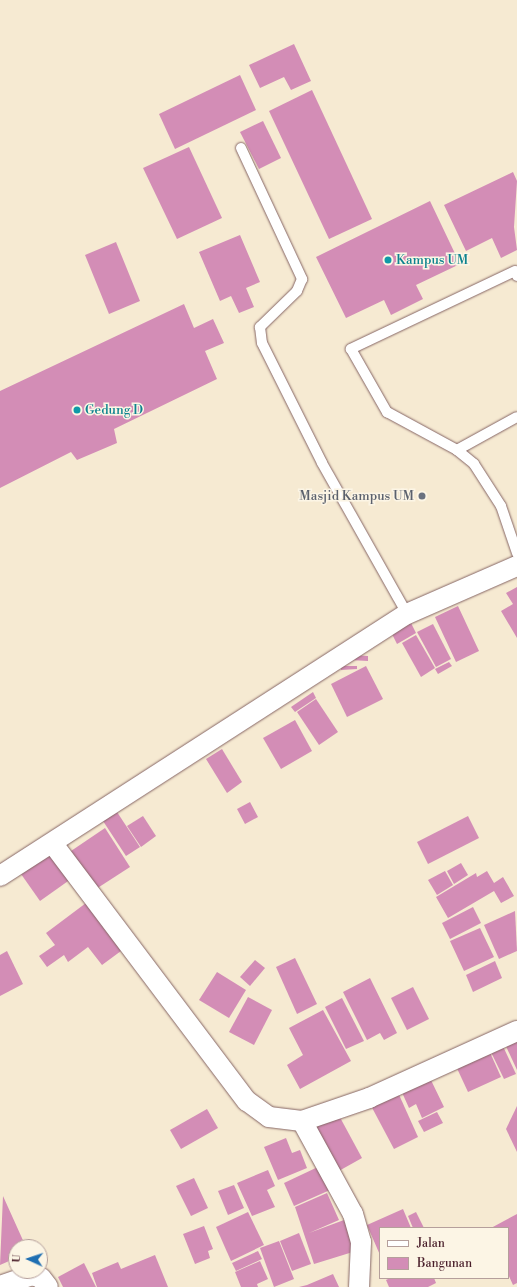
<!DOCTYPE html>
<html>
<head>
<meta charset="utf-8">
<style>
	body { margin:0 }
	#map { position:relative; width:517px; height:1287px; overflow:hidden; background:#f6ead2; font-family:"Libre Bodoni",serif }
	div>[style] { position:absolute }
	.building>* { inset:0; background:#d38db6 }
	.roads { filter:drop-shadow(0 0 1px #866665) drop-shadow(0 0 1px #866665) }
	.service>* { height:10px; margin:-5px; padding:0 5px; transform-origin:5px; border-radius:5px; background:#fff }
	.minor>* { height:20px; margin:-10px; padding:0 10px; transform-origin:10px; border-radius:10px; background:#fff }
	.dots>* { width:11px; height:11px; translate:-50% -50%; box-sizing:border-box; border:2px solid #fcf5e5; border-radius:50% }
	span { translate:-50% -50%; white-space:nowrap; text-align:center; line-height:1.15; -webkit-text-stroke:3px #fcf5e5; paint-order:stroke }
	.culture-label { font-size:13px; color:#0d838f }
	.left { translate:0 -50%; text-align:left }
	.worship-label { font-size:13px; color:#5b616d }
	.right { translate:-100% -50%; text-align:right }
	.legend { position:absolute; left:379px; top:1227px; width:130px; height:52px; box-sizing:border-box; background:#fcf5e5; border:1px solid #b59f9b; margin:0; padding:5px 7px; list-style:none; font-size:12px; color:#4a1f2b }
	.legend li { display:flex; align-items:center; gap:8px; height:20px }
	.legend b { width:20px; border:1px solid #b59f9b }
	.north { position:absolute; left:8px; top:1239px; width:40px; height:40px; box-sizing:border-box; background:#fcf5e5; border:1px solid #b59f9b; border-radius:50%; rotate:273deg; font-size:11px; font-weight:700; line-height:16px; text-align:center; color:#4a1f2b }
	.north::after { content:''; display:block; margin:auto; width:14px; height:18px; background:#1f6fb2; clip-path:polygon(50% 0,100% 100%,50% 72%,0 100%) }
</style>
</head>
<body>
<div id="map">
	<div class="building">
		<div style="clip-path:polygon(294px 44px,311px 81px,291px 90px,284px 77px,260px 88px,249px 65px)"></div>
		<div style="clip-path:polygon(240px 75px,256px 110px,175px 149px,159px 114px)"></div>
		<div style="clip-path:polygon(312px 90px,372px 219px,329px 239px,269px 111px)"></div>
		<div style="clip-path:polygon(263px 121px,281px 158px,259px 169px,240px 132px)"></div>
		<div style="clip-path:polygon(189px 147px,222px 218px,177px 239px,143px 168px)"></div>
		<div style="clip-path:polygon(513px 172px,517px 181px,514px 227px,517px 250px,501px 258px,492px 238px,466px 251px,444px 205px)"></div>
		<div style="clip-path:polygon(430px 201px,460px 264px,416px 285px,423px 299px,391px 315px,384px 300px,346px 318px,316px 257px)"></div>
		<div style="clip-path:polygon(240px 235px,260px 282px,246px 288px,254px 307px,239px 313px,231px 296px,220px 301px,199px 252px)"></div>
		<div style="clip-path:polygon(116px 242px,140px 301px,109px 314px,85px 255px)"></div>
		<div style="clip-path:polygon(184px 304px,194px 328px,213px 319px,224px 343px,205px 351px,217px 379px,114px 429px,117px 443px,77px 460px,71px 452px,0 488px,0 391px)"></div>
		<div style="clip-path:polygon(517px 587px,517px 638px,501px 611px,513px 604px,506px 593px)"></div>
		<div style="clip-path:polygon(458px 606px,479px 651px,456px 662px,435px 617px)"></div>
		<div style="clip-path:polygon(411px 623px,416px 633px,397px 644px,392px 634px)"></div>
		<div style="clip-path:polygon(433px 624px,451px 659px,436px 667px,417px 632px)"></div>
		<div style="clip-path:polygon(416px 635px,435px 668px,421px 677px,402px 643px)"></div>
		<div style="clip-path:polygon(350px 655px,368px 656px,368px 661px,350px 660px)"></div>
		<div style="clip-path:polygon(449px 662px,452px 666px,438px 674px,435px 669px)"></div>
		<div style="clip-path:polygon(341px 666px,357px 666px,357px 669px,341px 670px)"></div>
		<div style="clip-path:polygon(366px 666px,383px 699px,347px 717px,331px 684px)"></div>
		<div style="clip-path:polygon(313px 692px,316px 698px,295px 712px,291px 707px)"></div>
		<div style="clip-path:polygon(316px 699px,338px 732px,319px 745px,297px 712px)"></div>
		<div style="clip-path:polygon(295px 720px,312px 751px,281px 769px,263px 738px)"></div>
		<div style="clip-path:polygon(222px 749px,242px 782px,227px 793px,206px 759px)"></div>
		<div style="clip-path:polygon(250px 802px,258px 817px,245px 824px,237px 809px)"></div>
		<div style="clip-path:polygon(117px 812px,140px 847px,126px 856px,103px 821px)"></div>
		<div style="clip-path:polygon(143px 816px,156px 836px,141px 847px,127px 826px)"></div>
		<div style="clip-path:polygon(468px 816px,479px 838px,428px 864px,417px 842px)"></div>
		<div style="clip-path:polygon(105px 828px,130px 867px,96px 889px,71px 851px)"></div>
		<div style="clip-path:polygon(52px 853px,71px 879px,40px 901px,21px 874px)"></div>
		<div style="clip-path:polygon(461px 863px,468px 875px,454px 884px,447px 871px)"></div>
		<div style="clip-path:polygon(445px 871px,453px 885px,437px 895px,428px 880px)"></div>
		<div style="clip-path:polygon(487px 871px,494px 883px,503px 877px,514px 896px,501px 903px,494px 891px,448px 918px,436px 897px,476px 873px,477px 877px)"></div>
		<div style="clip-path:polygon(86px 903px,121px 951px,102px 965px,88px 947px,68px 962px,64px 955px,47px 967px,39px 956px,55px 945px,46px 933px)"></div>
		<div style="clip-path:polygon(473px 907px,481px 923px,450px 939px,442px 923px)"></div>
		<div style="clip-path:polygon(515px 911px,517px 951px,499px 959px,484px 925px)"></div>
		<div style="clip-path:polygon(480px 928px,494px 957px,464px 971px,450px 941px)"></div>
		<div style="clip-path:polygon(7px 951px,23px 984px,0 996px,0 955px)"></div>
		<div style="clip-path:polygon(295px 958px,317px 1004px,297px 1014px,276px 967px)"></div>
		<div style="clip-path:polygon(255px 960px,265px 968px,250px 986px,240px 977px)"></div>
		<div style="clip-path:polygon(495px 961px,502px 978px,473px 992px,466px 975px)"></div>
		<div style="clip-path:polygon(217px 972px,246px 990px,229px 1018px,199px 1000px)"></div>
		<div style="clip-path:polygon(370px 978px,397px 1033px,384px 1040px,380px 1033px,367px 1040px,343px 992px)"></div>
		<div style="clip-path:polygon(413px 987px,429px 1019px,407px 1030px,391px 998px)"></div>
		<div style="clip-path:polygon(248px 997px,272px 1010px,254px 1045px,229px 1032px)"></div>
		<div style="clip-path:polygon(342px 998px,364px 1041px,346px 1049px,325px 1007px)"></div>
		<div style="clip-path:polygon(323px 1010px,351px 1061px,300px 1089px,287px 1065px,303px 1055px,289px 1028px)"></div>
		<div style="clip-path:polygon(517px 1037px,517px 1070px,504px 1042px)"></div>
		<div style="clip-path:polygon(501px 1042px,516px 1074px,504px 1079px,489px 1048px)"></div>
		<div style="clip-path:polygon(488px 1048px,501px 1077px,468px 1092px,455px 1064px)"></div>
		<div style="clip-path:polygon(428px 1074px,444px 1107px,422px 1118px,416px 1104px,409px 1108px,400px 1088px)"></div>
		<div style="clip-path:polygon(396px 1088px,418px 1137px,394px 1149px,369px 1102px)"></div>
		<div style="clip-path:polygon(517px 1106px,517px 1152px,506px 1129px)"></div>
		<div style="clip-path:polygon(207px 1109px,218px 1128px,181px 1149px,170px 1130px)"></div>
		<div style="clip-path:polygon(336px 1110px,362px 1158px,337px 1172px,311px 1124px)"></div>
		<div style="clip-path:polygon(437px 1112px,443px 1123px,424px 1132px,418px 1121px)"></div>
		<div style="clip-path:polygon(286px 1138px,292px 1153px,300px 1150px,307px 1168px,278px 1180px,264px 1147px)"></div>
		<div style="clip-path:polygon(320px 1166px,330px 1190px,294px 1206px,284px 1183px)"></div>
		<div style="clip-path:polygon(268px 1170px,275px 1186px,267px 1190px,275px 1207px,252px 1216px,237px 1183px)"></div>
		<div style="clip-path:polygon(194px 1178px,208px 1208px,191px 1216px,176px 1186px)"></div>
		<div style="clip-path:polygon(234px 1185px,244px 1208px,228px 1215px,218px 1191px)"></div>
		<div style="clip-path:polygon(327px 1193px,339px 1220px,309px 1233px,344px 1220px,356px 1251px,314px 1264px,295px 1207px)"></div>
		<div style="clip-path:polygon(3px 1196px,26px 1247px,16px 1247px,16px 1258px,0 1265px)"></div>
		<div style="clip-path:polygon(403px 1209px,411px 1228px,380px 1228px,380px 1255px,367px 1225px)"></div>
		<div style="clip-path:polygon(248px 1212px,264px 1245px,231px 1261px,216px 1227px)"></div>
		<div style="clip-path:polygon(416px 1212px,424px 1228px,413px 1228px,408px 1216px)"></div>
		<div style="clip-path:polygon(517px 1214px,517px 1283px,513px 1285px,508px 1274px,508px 1228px,491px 1228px)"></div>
		<div style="clip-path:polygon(204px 1226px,213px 1249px,208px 1251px,210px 1258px,195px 1264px,183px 1234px)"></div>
		<div style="clip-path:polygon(299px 1233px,311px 1264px,292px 1271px,280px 1241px)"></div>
		<div style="clip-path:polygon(279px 1241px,294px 1279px,274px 1287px,260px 1248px)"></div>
		<div style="clip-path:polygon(258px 1251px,262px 1259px,236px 1271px,232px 1263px)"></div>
		<div style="clip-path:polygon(155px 1255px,168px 1287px,97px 1287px,92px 1273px,118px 1262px,121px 1269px)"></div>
		<div style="clip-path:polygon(260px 1261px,268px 1279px,257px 1284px,258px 1287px,241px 1287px,235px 1272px)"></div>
		<div style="clip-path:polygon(84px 1263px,96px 1287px,63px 1287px,58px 1277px)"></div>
		<div style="clip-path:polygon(333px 1274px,339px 1287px,299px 1287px,307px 1285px)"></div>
		<div style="clip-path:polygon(390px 1278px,434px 1278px,436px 1283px,428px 1287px,389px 1287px,386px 1280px)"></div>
	</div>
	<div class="roads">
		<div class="service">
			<div style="left:241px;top:148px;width:145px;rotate:65deg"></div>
			<div style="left:302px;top:279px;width:13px;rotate:113deg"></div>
			<div style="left:297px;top:291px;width:52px;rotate:135.8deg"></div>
			<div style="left:260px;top:327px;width:16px;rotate:83deg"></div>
			<div style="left:262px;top:343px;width:134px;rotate:63.4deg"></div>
			<div style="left:322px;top:463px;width:173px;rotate:60.6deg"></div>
			<div style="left:517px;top:276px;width:5px;rotate:-112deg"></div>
			<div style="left:515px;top:271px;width:182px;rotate:154.6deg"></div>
			<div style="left:351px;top:349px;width:73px;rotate:60.3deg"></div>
			<div style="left:387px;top:412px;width:80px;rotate:28.5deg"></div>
			<div style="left:457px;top:450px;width:22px;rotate:39deg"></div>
			<div style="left:474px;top:464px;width:50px;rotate:57.3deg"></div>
			<div style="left:501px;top:506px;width:50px;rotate:71.2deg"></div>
			<div style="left:457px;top:450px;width:68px;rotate:-28.8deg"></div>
		</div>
		<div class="minor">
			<div style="left:53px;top:844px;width:322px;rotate:53deg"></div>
			<div style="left:247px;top:1101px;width:27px;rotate:36deg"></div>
			<div style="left:269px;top:1117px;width:33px;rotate:7deg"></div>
			<div style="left:302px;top:1121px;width:71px;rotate:-18.9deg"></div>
			<div style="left:369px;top:1098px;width:162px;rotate:-24.4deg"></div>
			<div style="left:0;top:876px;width:484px;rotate:-32.8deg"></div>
			<div style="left:407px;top:614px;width:120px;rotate:-23.6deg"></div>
			<div style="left:302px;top:1121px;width:106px;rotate:61.3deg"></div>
			<div style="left:353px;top:1214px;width:29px;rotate:74deg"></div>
			<div style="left:361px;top:1242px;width:45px;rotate:92.5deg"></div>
			<div style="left:0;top:1286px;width:34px;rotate:-19deg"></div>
			<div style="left:32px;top:1275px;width:9px;rotate:18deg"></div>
			<div style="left:41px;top:1278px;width:11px;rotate:52deg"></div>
		</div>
	</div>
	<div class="dots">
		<div style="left:388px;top:260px;background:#0f9aa8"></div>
		<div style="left:77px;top:410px;background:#0f9aa8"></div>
		<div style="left:422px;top:496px;background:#6b7280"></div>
	</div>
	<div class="culture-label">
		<span class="left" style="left:396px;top:260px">Kampus UM</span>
		<span class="left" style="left:85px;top:410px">Gedung D</span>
	</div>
	<div class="worship-label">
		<span class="right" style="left:414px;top:496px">Masjid Kampus UM</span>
	</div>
	<ul class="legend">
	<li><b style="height:5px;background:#fff"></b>Jalan</li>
	<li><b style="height:11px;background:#d38db6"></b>Bangunan</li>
	</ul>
	<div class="north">U</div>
</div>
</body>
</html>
